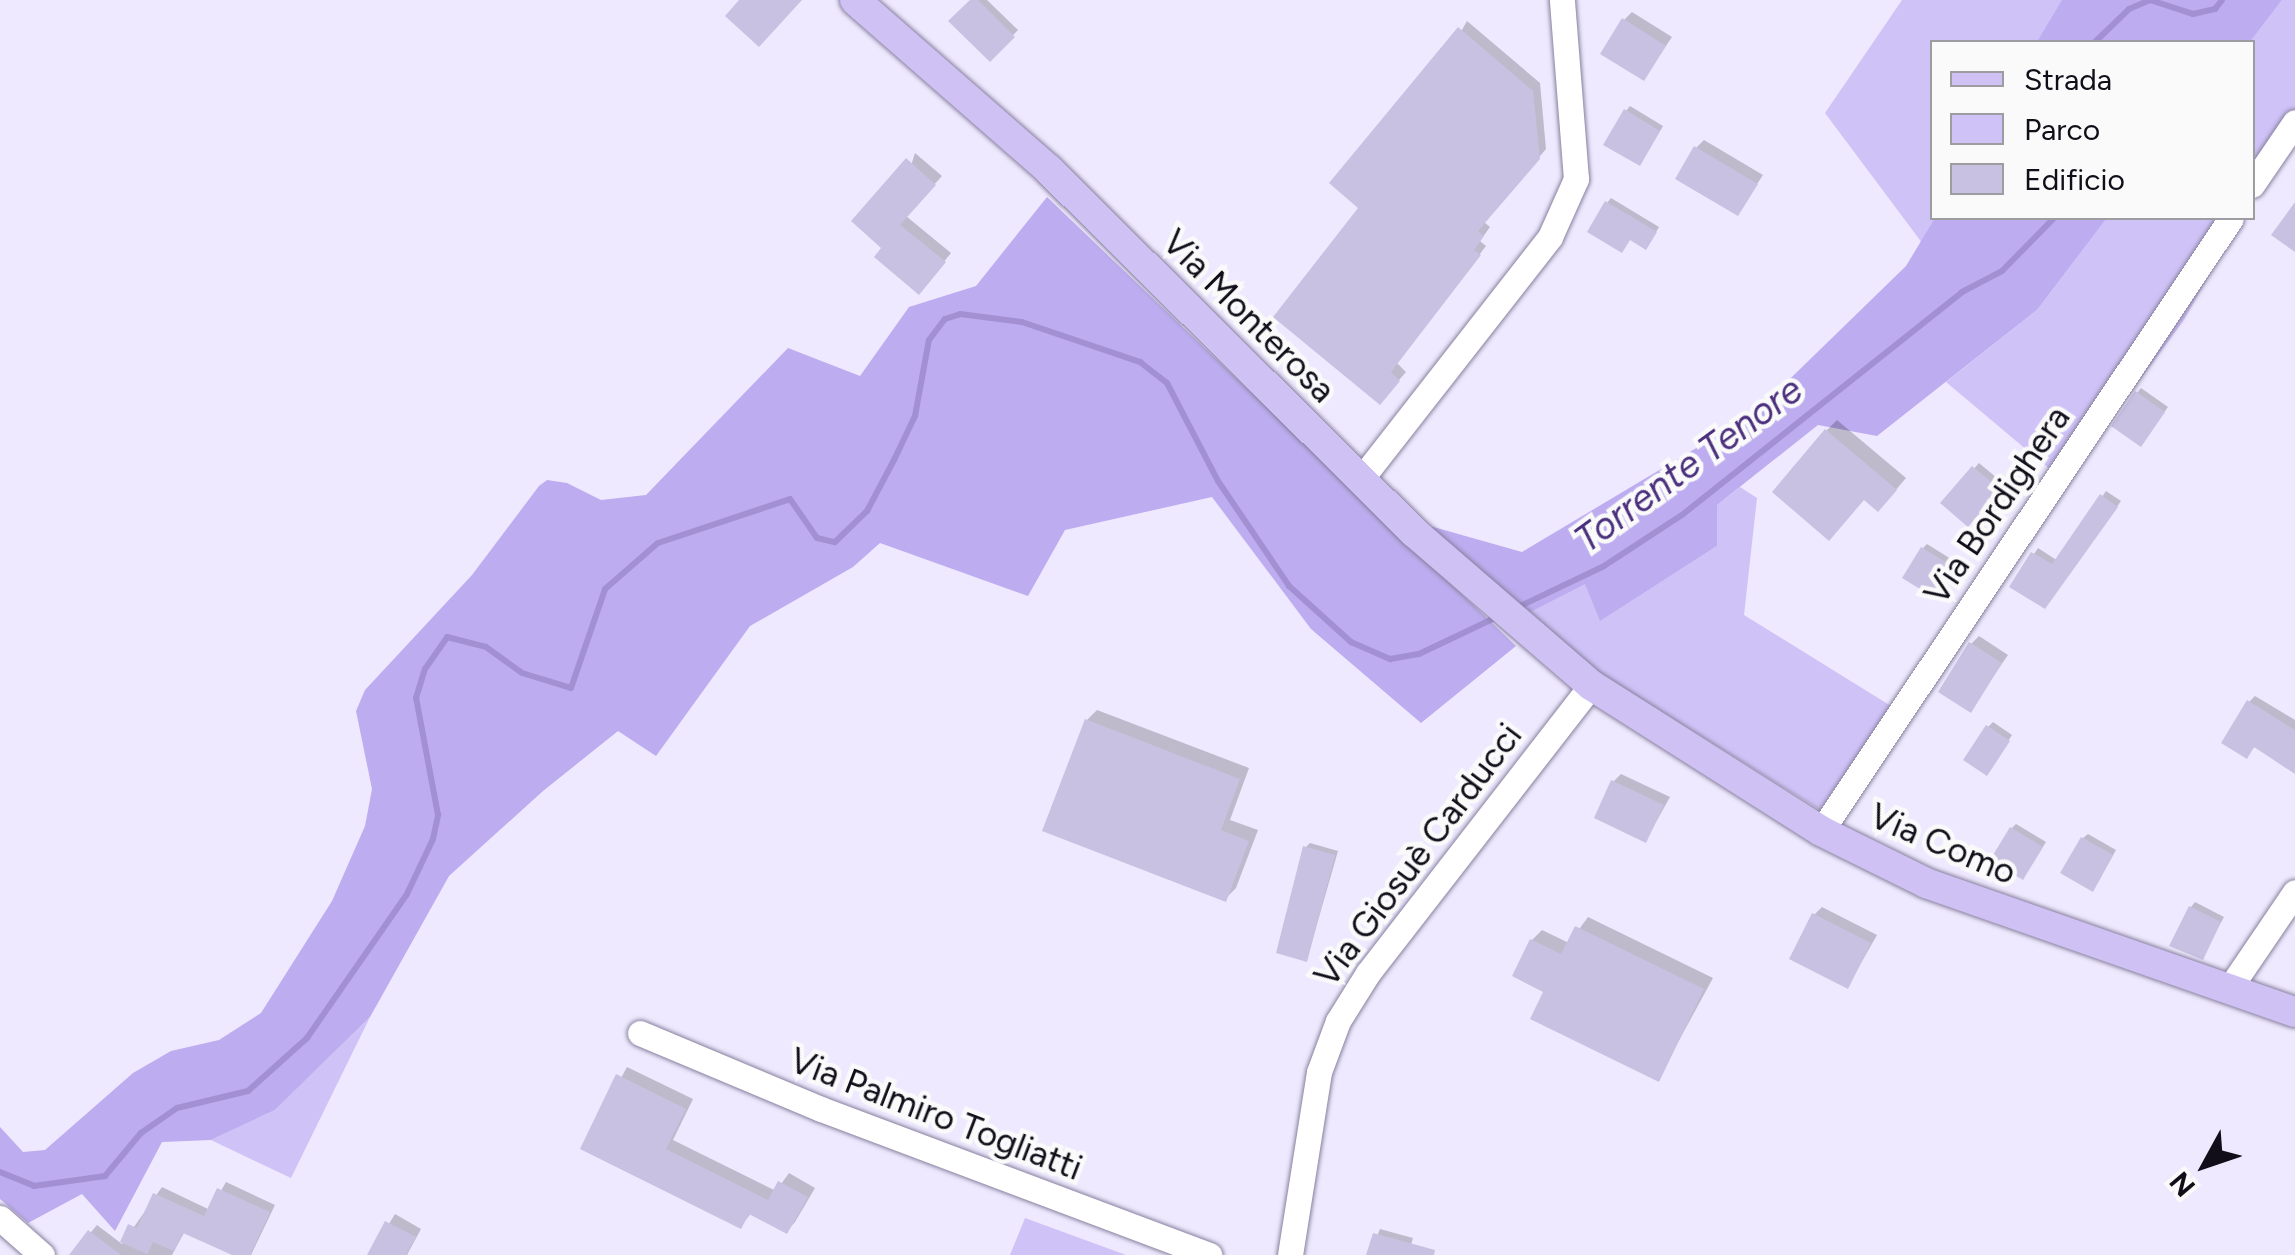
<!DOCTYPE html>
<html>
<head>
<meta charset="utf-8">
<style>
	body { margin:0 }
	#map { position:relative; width:2295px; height:1255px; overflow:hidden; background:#eee9fe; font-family:Figtree,sans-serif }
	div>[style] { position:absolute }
	.green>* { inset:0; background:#cfc2f7 }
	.forest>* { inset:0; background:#bdacef }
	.shadow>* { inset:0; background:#0003 }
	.stream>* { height:6px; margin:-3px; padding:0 3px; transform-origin:3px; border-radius:3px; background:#a290d2 }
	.building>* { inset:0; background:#c9c1e2 }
	.roads { filter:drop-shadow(0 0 2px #87809e) drop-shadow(0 0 2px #87809e) }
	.minor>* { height:25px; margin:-12.5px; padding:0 12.5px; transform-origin:12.5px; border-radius:12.5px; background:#fff }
	.major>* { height:30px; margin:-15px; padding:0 15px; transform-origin:15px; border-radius:15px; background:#cfc1f3 }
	span { translate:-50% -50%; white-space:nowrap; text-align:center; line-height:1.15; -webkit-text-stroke:9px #fafafa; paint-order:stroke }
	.street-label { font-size:35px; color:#110e19 }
	.water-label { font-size:38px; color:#4b307e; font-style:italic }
	.legend { position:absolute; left:1930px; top:40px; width:325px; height:180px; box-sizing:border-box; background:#fafafa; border:2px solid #9d9ca0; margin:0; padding:12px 18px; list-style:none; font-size:30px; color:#110e19 }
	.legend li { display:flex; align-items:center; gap:20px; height:50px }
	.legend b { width:50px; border:2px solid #9d9ca0 }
	.north { position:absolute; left:2155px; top:1115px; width:100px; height:100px; -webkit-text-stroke:8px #fafafa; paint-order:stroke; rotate:230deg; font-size:28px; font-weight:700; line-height:40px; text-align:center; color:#110e19 }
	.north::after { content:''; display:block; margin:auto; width:35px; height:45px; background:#110e19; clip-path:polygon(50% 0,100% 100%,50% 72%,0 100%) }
</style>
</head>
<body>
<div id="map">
	<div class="green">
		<div style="clip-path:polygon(1902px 0,2144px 0,2087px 42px,1932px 42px,1932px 218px,2048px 218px,1958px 291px,1825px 113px)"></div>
		<div style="clip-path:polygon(2282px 0,2295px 0,2295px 116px,2253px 198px,2250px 42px)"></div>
		<div style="clip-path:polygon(2107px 218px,2241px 218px,2184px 320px,2065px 482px,1946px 382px,2037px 310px)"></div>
		<div style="clip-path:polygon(1740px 487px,1757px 498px,1744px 615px,1891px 706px,1820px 810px,1598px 672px,1523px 616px,1586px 583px,1601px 620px,1717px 546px,1717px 505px)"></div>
		<div style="clip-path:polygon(370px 1017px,291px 1178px,211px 1140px,275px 1110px)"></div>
		<div style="clip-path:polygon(1025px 1218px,1126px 1255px,1010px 1255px)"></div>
	</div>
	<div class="forest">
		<div style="clip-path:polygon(2062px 0,2282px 0,2250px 42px,2037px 42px)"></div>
		<div style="clip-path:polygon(1047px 197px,1516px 646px,1421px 723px,1311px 629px,1212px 497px,1065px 530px,1028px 596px,880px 543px,853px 567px,750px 626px,656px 756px,618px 731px,543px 791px,449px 876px,370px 1017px,275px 1110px,211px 1140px,162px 1142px,115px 1231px,82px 1194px,28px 1223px,0 1199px,0 1127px,23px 1152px,45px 1150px,133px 1073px,171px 1051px,219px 1040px,261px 1013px,332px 901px,365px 826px,372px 789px,356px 711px,365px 690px,472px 575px,539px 486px,547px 480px,567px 483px,601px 500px,646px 495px,788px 348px,860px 376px,909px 307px,976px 286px)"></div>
		<div style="clip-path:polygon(1935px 218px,2107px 218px,2037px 310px,1877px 436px,1818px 425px,1717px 505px,1717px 546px,1600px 621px,1585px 584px,1523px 616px,1430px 526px,1522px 552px,1755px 413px,1906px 266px)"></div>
	</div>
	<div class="shadow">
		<div style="clip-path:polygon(973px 0,987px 0,1018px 30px,990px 59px)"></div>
		<div style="clip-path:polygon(1632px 12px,1672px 37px,1644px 78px,1624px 20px)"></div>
		<div style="clip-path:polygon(1467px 21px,1540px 83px,1546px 149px,1484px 222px,1490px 227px,1480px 241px,1486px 246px,1397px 363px,1406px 372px,1387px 394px,1361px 207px)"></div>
		<div style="clip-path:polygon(1630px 106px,1663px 126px,1644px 158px,1626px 111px)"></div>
		<div style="clip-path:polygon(1704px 140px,1763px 175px,1738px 213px,1696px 148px)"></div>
		<div style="clip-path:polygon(915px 153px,942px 176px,906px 216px,951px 253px,926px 284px,885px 247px)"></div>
		<div style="clip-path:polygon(1611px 198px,1659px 227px,1650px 242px,1631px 238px,1622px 250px,1607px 203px)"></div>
		<div style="clip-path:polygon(2141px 388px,2168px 407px,2145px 439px,2137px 393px)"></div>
		<div style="clip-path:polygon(1837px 420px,1906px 478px,1889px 498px,1826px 431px)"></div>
		<div style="clip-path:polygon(1979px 463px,2003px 483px,1967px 524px,1944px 503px)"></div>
		<div style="clip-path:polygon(2106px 491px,2121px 501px,2049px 602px,2013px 586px,2038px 548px,2058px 561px)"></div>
		<div style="clip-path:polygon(1927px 544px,1959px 564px,1942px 592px,1923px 548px)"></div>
		<div style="clip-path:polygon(1979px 636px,2008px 655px,1971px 709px,1971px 644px)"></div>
		<div style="clip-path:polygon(2255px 696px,2295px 720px,2295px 772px,2256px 745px,2247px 756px,2249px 702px)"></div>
		<div style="clip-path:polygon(1097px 710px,1249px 768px,1230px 820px,1258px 830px,1236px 888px,1225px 899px,1087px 720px)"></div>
		<div style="clip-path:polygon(1993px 722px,2012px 735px,1991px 768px,1988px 727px)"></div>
		<div style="clip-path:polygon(1621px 774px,1670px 797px,1646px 840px,1613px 782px)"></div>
		<div style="clip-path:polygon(2016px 824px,2046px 842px,2027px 872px,2012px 828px)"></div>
		<div style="clip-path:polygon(2088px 834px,2116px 850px,2097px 884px,2083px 838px)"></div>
		<div style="clip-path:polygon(1310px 843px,1338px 851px,1307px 959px,1305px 848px)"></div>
		<div style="clip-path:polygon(2195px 902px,2224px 917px,2202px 957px,2191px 907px)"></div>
		<div style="clip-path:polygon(1822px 907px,1877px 935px,1848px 986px,1814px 915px)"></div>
		<div style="clip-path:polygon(1588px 917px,1713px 978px,1658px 1079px,1547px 991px,1532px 940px,1542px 930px,1569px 943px)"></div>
		<div style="clip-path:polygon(627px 1067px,693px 1099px,673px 1140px,776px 1191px,789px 1173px,815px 1188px,795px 1222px,787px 1231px,752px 1212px,741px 1226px,583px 1148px)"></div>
		<div style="clip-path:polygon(226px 1182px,275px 1205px,251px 1255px,185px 1231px,172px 1255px,72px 1255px,97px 1225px,122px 1244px,162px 1187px,210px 1210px)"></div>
		<div style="clip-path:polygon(395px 1214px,421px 1229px,407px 1255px,370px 1255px)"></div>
		<div style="clip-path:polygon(1380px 1229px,1413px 1238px,1408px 1255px,1369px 1255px)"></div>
	</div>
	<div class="stream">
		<div style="left:2095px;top:42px;width:47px;rotate:-44.1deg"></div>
		<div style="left:2129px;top:9px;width:23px;rotate:-23deg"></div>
		<div style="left:2150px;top:0;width:45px;rotate:18deg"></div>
		<div style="left:2193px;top:14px;width:23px;rotate:-13deg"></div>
		<div style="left:2215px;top:9px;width:11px;rotate:-52deg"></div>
		<div style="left:1514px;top:609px;width:100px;rotate:-25.5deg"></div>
		<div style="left:1604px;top:566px;width:93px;rotate:-33.2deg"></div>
		<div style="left:1682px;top:515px;width:358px;rotate:-38.5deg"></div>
		<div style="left:1962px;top:292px;width:45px;rotate:-27.7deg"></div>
		<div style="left:2002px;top:271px;width:74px;rotate:-45.5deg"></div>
		<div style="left:0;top:1172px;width:37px;rotate:22deg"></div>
		<div style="left:34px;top:1186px;width:72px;rotate:-8deg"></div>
		<div style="left:105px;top:1176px;width:56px;rotate:-50.1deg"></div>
		<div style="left:141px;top:1133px;width:44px;rotate:-34.8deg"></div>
		<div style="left:177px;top:1108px;width:73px;rotate:-13.5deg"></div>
		<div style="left:248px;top:1091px;width:79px;rotate:-41.9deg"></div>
		<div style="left:307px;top:1038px;width:175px;rotate:-55.2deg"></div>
		<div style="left:407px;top:894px;width:61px;rotate:-64.7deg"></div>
		<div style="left:433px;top:839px;width:25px;rotate:-78deg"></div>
		<div style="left:438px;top:815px;width:119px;rotate:-100.6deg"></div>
		<div style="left:416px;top:698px;width:30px;rotate:-73deg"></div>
		<div style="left:425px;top:669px;width:39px;rotate:-55deg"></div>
		<div style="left:447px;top:637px;width:40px;rotate:14.4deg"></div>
		<div style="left:486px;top:647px;width:44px;rotate:35.8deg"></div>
		<div style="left:522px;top:673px;width:51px;rotate:17deg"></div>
		<div style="left:571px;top:688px;width:105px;rotate:-71deg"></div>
		<div style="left:605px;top:589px;width:70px;rotate:-41deg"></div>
		<div style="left:658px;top:543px;width:139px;rotate:-18.4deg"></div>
		<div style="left:790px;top:499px;width:47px;rotate:55.3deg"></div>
		<div style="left:817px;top:538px;width:18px;rotate:13deg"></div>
		<div style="left:835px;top:542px;width:45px;rotate:-44.1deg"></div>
		<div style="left:867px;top:511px;width:58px;rotate:-62.1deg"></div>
		<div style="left:894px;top:460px;width:49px;rotate:-64.5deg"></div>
		<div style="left:915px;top:416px;width:77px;rotate:-79.6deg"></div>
		<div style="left:929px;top:340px;width:26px;rotate:-53deg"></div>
		<div style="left:945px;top:319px;width:16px;rotate:-18deg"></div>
		<div style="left:960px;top:314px;width:63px;rotate:7.4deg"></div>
		<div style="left:1022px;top:322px;width:125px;rotate:18.7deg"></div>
		<div style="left:1140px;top:362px;width:34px;rotate:38deg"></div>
		<div style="left:1167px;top:383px;width:110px;rotate:62.5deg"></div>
		<div style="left:1218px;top:481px;width:127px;rotate:55.9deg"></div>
		<div style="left:1289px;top:586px;width:84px;rotate:42.1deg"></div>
		<div style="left:1351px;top:642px;width:43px;rotate:23.6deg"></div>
		<div style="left:1390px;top:659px;width:29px;rotate:-10deg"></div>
		<div style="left:1419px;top:654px;width:89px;rotate:-25.4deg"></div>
	</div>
	<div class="building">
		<div style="clip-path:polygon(739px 0,802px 0,759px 47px,725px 16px)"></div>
		<div style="clip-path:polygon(970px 0,978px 0,1015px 37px,990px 62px,948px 21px)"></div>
		<div style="clip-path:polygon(1622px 18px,1666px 46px,1644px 81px,1600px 54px)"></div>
		<div style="clip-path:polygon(1458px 27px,1533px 91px,1540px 159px,1478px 231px,1484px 236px,1474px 250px,1481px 255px,1391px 372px,1400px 381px,1380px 405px,1273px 317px,1358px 208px,1329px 183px)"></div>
		<div style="clip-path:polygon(1624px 109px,1660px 131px,1640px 166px,1603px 145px)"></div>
		<div style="clip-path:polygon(1694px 146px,1758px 184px,1738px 216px,1675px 179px)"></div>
		<div style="clip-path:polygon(906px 158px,936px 185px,900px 225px,946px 262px,919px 295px,874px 257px,881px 248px,851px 221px)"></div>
		<div style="clip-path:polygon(1605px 201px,1657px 232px,1646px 250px,1630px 240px,1622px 253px,1587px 232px)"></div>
		<div style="clip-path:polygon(2295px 202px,2295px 252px,2271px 235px)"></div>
		<div style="clip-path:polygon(2135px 391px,2165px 412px,2141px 447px,2111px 426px)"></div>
		<div style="clip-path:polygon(1825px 429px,1897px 490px,1878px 512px,1864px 500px,1829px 541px,1772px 492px)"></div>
		<div style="clip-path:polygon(1972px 466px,2000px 489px,1968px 527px,1940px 503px)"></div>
		<div style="clip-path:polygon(2100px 494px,2118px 507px,2045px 609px,2009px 587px,2031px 552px,2052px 564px)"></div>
		<div style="clip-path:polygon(1921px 547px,1957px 569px,1938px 600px,1902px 578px)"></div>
		<div style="clip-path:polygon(1969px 642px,2002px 663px,1971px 713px,1938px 692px)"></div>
		<div style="clip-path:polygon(2247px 700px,2295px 730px,2295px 774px,2254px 747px,2247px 759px,2221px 743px)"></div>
		<div style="clip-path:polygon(1085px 719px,1240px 779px,1221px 830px,1249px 841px,1226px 902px,1042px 831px)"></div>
		<div style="clip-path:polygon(1986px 725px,2010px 741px,1987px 776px,1963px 760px)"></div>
		<div style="clip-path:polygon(1611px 780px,1664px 805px,1646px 843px,1594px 818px)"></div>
		<div style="clip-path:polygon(2010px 827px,2043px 847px,2023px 880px,1990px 860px)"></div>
		<div style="clip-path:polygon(2081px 837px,2113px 855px,2093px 892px,2060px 873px)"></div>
		<div style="clip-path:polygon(1303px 846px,1335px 855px,1307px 962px,1276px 953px)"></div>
		<div style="clip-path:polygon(2189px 906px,2221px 922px,2203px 960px,2169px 946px)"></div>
		<div style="clip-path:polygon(1812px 913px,1871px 943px,1848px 989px,1789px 959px)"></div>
		<div style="clip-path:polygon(1575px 926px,1704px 989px,1659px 1082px,1530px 1019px,1543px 992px,1512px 976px,1530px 939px,1561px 954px)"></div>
		<div style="clip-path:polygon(616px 1074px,686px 1109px,666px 1149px,768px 1200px,778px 1181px,808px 1197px,787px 1234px,749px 1214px,741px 1229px,580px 1149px)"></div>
		<div style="clip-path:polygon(217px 1188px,270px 1212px,250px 1255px,232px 1255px,183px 1233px,174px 1251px,153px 1242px,147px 1254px,120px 1242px,128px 1224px,137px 1228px,153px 1193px,204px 1216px)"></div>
		<div style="clip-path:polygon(385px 1221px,416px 1237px,406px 1255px,367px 1255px)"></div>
		<div style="clip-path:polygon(88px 1230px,121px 1255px,69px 1255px)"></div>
		<div style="clip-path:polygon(1373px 1233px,1435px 1250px,1434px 1255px,1366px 1255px)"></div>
	</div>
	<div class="roads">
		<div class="minor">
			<div style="left:2252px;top:185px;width:76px;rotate:-55.7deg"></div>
			<div style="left:1361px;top:479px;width:307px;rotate:-52deg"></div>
			<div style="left:1550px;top:237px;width:64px;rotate:-65.9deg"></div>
			<div style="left:1576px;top:179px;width:180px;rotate:-94.5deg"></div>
			<div style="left:1821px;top:831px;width:737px;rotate:-56.22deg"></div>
			<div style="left:2229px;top:989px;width:117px;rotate:-55.8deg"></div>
			<div style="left:640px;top:1033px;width:196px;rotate:22.8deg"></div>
			<div style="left:821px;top:1109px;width:415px;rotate:20.6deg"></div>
			<div style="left:0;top:1218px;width:56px;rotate:41.4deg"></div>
			<div style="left:1290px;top:1255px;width:185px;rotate:-81deg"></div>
			<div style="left:1319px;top:1072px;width:54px;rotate:-69.6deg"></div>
			<div style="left:1338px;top:1021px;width:57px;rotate:-58deg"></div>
			<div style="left:1368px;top:973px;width:364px;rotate:-52.2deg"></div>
		</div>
		<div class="major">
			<div style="left:855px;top:0;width:258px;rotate:41.2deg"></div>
			<div style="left:1049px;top:170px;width:515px;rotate:44.76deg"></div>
			<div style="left:1415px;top:533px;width:233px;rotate:40.8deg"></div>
			<div style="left:1591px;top:685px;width:272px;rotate:32.4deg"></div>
			<div style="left:1821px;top:831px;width:117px;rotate:26.3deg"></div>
			<div style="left:1926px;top:883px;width:391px;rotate:19.3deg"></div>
		</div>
	</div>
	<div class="street-label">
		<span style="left:1249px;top:316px;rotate:45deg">Via Monterosa</span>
		<span style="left:1997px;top:505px;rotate:-56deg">Via Bordighera</span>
		<span style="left:1943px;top:844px;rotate:23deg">Via Como</span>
		<span style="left:1418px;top:855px;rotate:-53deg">Via Giosuè Carducci</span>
		<span style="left:936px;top:1114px;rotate:21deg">Via Palmiro Togliatti</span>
	</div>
	<div class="water-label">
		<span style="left:1689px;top:465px;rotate:-36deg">Torrente Tenore</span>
	</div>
	<ul class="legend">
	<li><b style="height:12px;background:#cfc1f3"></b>Strada</li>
	<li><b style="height:28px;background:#cfc2f7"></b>Parco</li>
	<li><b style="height:28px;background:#c9c1e2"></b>Edificio</li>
	</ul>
	<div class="north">N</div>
</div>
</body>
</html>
